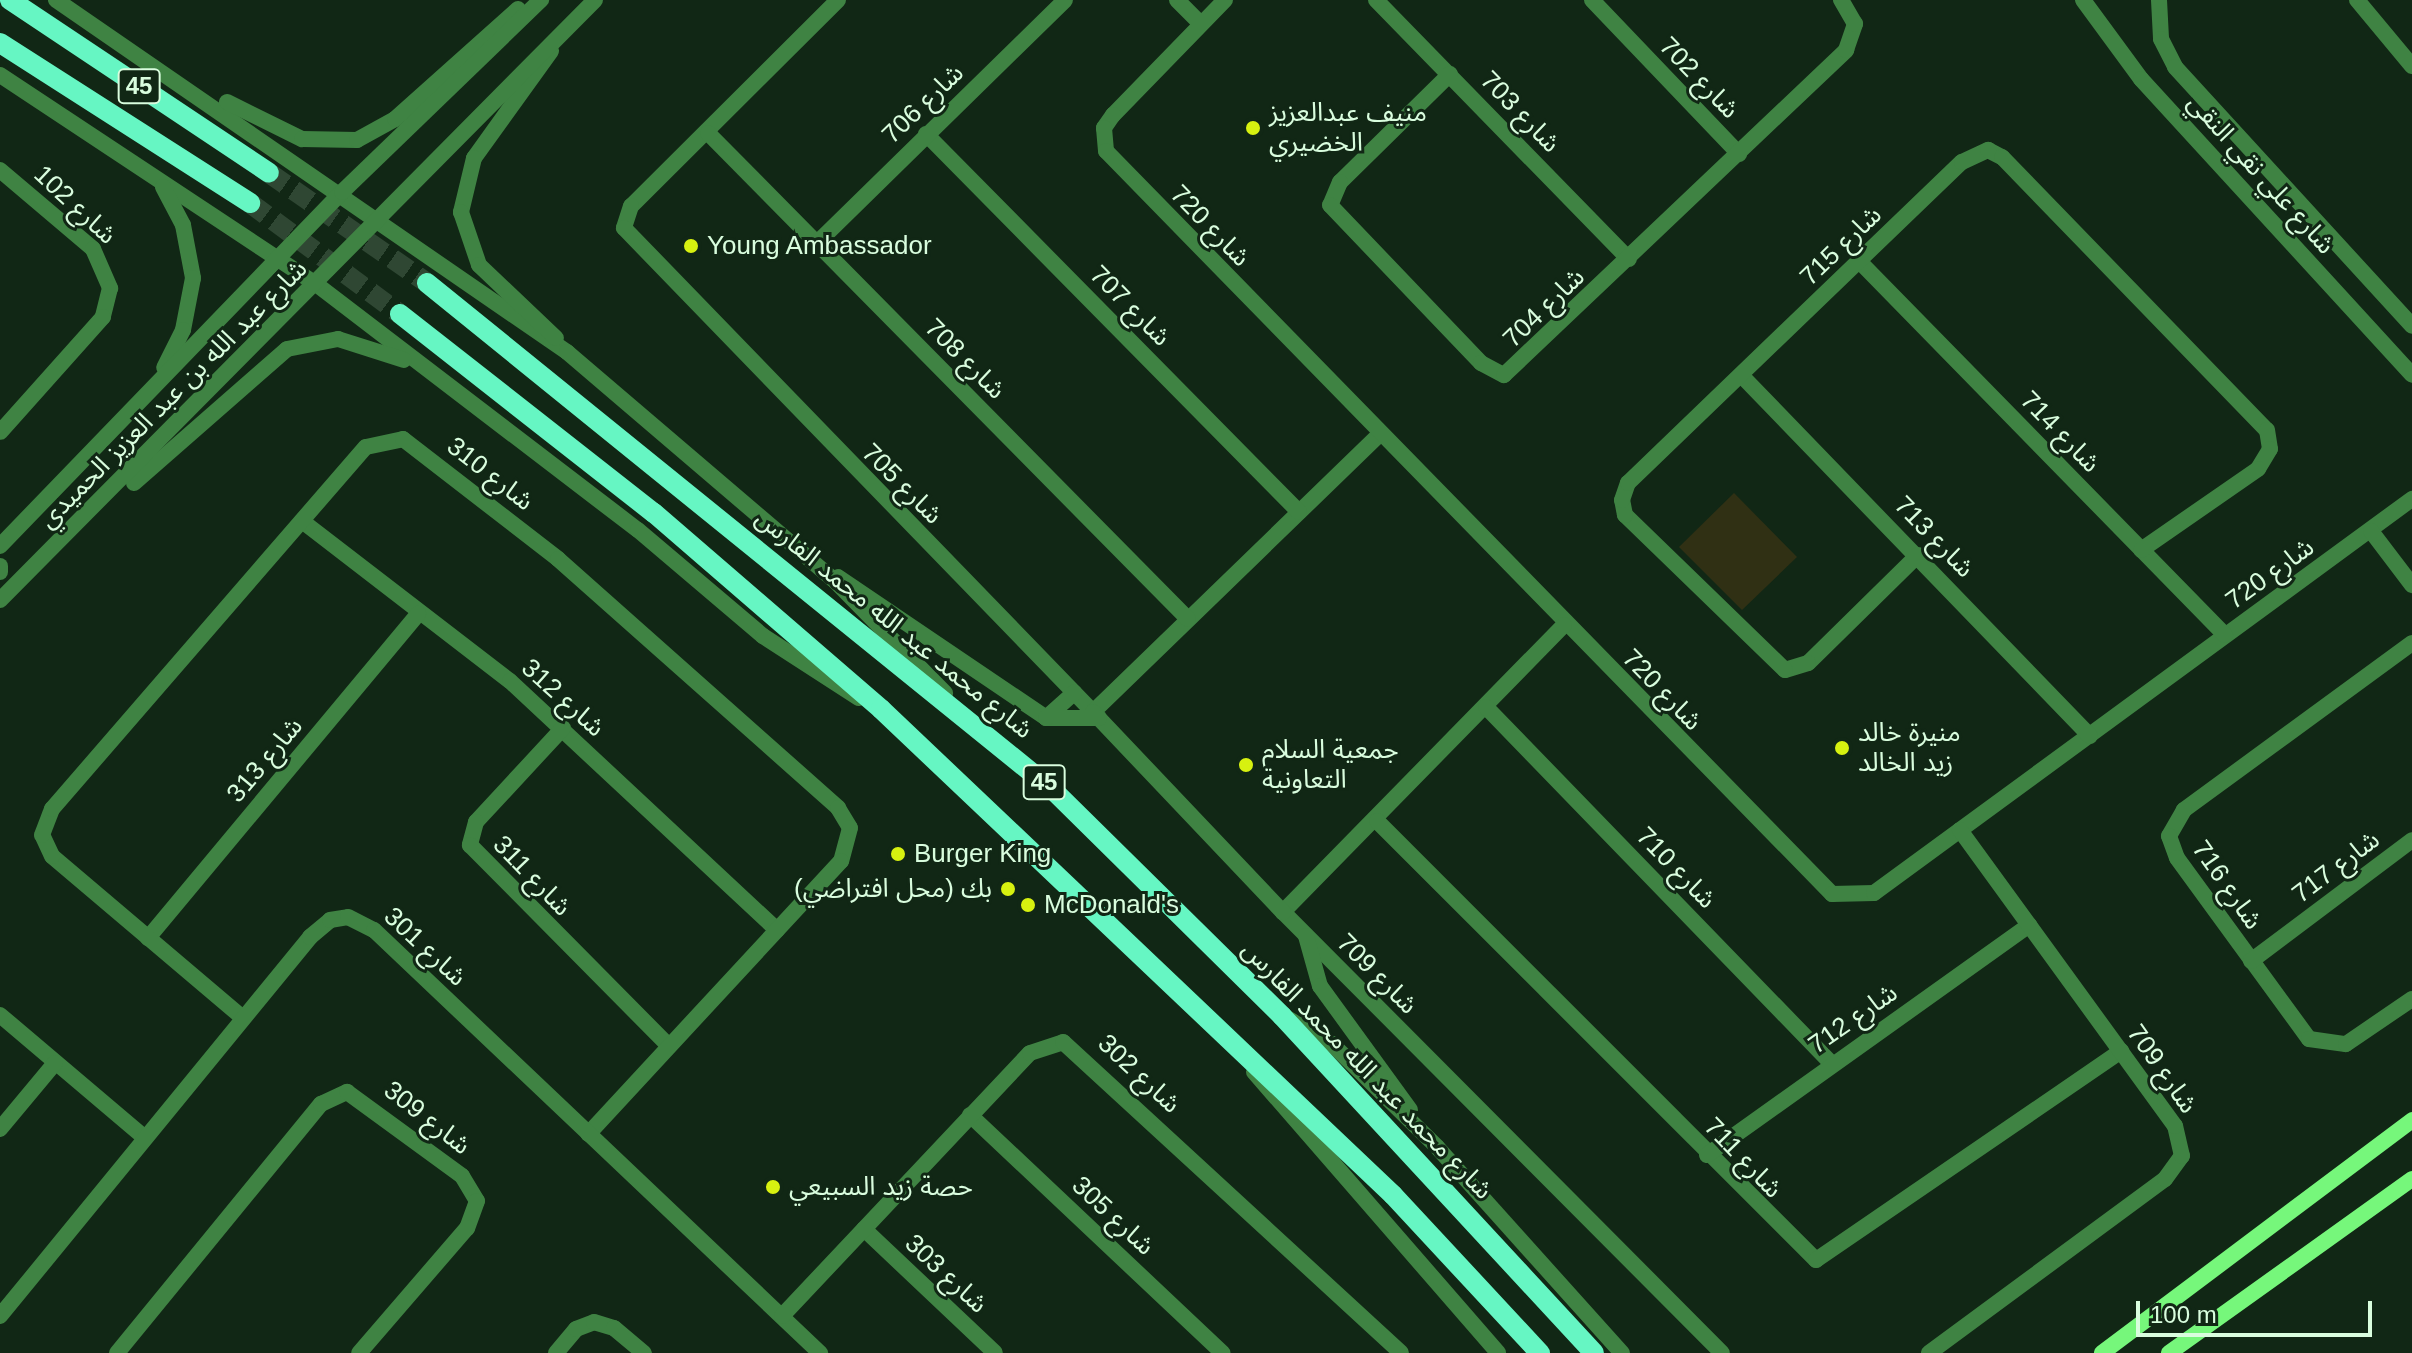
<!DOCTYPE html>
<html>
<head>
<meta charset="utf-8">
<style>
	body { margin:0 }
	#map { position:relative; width:2412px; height:1353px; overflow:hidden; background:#112715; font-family:Helvetica,"Noto Sans Arabic",sans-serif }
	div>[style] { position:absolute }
	.green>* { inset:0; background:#303014 }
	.primary-tunnel>* { height:20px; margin-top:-10px; transform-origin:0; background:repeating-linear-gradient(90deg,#2f4733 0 20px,transparent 0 30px) }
	.minor>* { height:16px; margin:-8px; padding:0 8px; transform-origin:8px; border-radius:8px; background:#3f8343 }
	.tertiary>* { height:16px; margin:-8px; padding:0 8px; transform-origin:8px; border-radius:8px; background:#3f8343 }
	.secondary>* { height:16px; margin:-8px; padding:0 8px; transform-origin:8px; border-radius:8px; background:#76f77b }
	.primary>* { height:20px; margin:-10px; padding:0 10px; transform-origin:10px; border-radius:10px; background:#66f6c3 }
	.dots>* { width:22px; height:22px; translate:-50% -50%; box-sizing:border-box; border:4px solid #112715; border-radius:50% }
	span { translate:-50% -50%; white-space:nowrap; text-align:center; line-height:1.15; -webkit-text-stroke:6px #112715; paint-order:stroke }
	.shield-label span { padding:2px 6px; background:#112715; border:2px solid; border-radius:6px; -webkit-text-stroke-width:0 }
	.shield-label { font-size:24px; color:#d9fdde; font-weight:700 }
	.street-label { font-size:26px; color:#d9fdde }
	.poi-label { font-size:26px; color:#d9fdde }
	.left { translate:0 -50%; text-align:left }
	.right { translate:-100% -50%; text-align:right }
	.scale { position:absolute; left:2136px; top:1301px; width:236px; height:36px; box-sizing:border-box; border:4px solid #d9fdde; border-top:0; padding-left:10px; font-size:24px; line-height:28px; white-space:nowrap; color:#d9fdde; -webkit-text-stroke:6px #112715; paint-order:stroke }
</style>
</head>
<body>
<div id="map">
	<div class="green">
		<div style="clip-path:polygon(1734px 493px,1797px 557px,1742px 610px,1679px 547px)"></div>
	</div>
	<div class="primary-tunnel">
		<div style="left:269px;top:173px;width:193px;rotate:34.8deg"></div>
		<div style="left:250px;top:203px;width:187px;rotate:36.5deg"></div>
	</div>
	<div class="minor">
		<div style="left:838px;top:0;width:292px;rotate:135.1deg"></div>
		<div style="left:631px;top:206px;width:23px;rotate:108deg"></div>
		<div style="left:624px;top:228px;width:674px;rotate:45.9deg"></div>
		<div style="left:1093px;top:712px;width:398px;rotate:-44.1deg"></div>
		<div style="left:1177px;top:0;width:34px;rotate:45deg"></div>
		<div style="left:1225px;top:0;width:161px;rotate:134.2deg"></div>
		<div style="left:1113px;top:115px;width:16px;rotate:125deg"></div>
		<div style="left:1104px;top:128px;width:23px;rotate:85deg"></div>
		<div style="left:1106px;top:151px;width:1039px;rotate:45.66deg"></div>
		<div style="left:1832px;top:894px;width:42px;rotate:-1.4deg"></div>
		<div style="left:1874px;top:893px;width:667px;rotate:-36.22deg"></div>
		<div style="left:1376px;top:0;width:362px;rotate:45.7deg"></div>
		<div style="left:1592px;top:0;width:213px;rotate:46.3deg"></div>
		<div style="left:2357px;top:0;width:86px;rotate:50.2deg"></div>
		<div style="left:1450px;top:74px;width:154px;rotate:135.5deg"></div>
		<div style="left:1340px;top:182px;width:25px;rotate:113deg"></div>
		<div style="left:1330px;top:205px;width:219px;rotate:46.3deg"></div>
		<div style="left:1481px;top:363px;width:26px;rotate:28deg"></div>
		<div style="left:1504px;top:375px;width:472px;rotate:-43.5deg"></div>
		<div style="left:1846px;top:50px;width:28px;rotate:-71deg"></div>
		<div style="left:1855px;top:24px;width:28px;rotate:-120deg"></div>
		<div style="left:708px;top:133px;width:683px;rotate:45.36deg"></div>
		<div style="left:926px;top:134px;width:531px;rotate:45.38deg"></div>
		<div style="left:0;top:170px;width:122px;rotate:40.3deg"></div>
		<div style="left:93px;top:249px;width:43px;rotate:66.4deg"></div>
		<div style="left:110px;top:288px;width:30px;rotate:104deg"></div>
		<div style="left:103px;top:317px;width:154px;rotate:131.8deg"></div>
		<div style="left:817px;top:243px;width:347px;rotate:-44.4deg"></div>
		<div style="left:1860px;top:262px;width:522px;rotate:45.62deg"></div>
		<div style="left:1741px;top:375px;width:502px;rotate:45.97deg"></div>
		<div style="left:302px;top:521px;width:262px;rotate:37.6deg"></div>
		<div style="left:510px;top:681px;width:365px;rotate:43deg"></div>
		<div style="left:2371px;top:531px;width:68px;rotate:52.8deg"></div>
		<div style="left:1918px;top:555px;width:154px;rotate:135.5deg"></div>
		<div style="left:1808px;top:663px;width:24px;rotate:163deg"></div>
		<div style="left:1785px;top:670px;width:223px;rotate:-135.9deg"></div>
		<div style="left:1625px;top:515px;width:15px;rotate:-101deg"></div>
		<div style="left:1622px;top:500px;width:18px;rotate:-71deg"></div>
		<div style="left:1628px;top:483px;width:463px;rotate:-43.9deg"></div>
		<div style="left:1962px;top:162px;width:29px;rotate:-25deg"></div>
		<div style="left:1988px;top:150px;width:16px;rotate:27deg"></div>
		<div style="left:2002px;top:157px;width:380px;rotate:45.9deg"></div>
		<div style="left:2267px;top:430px;width:19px;rotate:81deg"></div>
		<div style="left:2270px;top:449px;width:23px;rotate:121deg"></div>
		<div style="left:2258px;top:469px;width:142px;rotate:145.3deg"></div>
		<div style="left:1564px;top:625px;width:402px;rotate:134.4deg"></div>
		<div style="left:1283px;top:912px;width:622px;rotate:45.13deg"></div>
		<div style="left:2412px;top:643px;width:283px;rotate:143.8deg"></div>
		<div style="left:2184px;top:810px;width:30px;rotate:120deg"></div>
		<div style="left:2169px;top:836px;width:23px;rotate:70deg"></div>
		<div style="left:2177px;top:858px;width:224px;rotate:53.9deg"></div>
		<div style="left:2309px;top:1039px;width:37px;rotate:8deg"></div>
		<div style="left:2346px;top:1044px;width:80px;rotate:-34.3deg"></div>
		<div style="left:1486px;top:707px;width:497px;rotate:45.9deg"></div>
		<div style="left:1093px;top:712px;width:276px;rotate:46.5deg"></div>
		<div style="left:563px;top:728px;width:128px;rotate:132.8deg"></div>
		<div style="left:476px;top:822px;width:24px;rotate:105deg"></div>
		<div style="left:470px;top:845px;width:283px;rotate:45.3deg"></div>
		<div style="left:1377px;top:821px;width:621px;rotate:45deg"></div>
		<div style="left:1816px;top:1260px;width:370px;rotate:-34.4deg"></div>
		<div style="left:148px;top:938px;width:422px;rotate:-50.2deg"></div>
		<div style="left:2251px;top:961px;width:201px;rotate:-36.9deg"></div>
		<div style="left:0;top:1015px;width:190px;rotate:40.3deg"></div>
		<div style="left:243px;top:1018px;width:250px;rotate:-139.7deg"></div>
		<div style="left:52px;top:856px;width:23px;rotate:-115deg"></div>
		<div style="left:42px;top:835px;width:28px;rotate:-69deg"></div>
		<div style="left:52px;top:809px;width:479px;rotate:-49.1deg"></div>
		<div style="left:366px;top:447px;width:38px;rotate:-12deg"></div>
		<div style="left:403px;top:439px;width:196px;rotate:37.7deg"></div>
		<div style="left:558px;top:559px;width:375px;rotate:41.6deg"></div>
		<div style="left:838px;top:808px;width:23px;rotate:59deg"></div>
		<div style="left:850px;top:828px;width:34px;rotate:105deg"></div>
		<div style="left:841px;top:861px;width:372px;rotate:132.8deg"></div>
		<div style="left:970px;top:1115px;width:347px;rotate:43.3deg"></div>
		<div style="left:0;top:1129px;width:86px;rotate:-50.2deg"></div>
		<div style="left:1707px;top:1155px;width:396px;rotate:-35.5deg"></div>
		<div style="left:864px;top:1229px;width:180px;rotate:43.4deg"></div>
		<div style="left:0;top:1316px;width:490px;rotate:-50.7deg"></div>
		<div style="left:310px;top:937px;width:26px;rotate:-40deg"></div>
		<div style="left:330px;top:920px;width:18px;rotate:-9deg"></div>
		<div style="left:348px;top:917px;width:29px;rotate:27deg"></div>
		<div style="left:374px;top:930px;width:615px;rotate:43.48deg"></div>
		<div style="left:782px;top:1316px;width:361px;rotate:-46.7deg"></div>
		<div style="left:1030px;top:1053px;width:35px;rotate:-18deg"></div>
		<div style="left:1063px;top:1042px;width:459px;rotate:42.6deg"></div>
		<div style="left:117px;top:1353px;width:322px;rotate:-50.7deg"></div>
		<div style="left:321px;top:1104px;width:29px;rotate:-25deg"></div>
		<div style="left:347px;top:1092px;width:142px;rotate:36.1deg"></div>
		<div style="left:462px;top:1176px;width:29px;rotate:59deg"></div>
		<div style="left:477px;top:1201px;width:29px;rotate:110deg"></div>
		<div style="left:467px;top:1228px;width:165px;rotate:130.8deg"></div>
		<div style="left:556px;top:1353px;width:31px;rotate:-50deg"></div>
		<div style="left:576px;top:1329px;width:19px;rotate:-21deg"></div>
		<div style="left:594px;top:1322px;width:21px;rotate:17deg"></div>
		<div style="left:614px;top:1328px;width:39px;rotate:40deg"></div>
		<div style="left:1929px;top:1353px;width:293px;rotate:-36.4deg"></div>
		<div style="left:2165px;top:1179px;width:29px;rotate:-54deg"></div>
		<div style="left:2182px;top:1156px;width:31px;rotate:-103deg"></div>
		<div style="left:2175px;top:1126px;width:366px;rotate:-126deg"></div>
	</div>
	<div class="tertiary">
		<div style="left:56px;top:0;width:621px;rotate:34.56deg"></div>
		<div style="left:567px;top:352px;width:350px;rotate:40.5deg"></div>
		<div style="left:833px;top:579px;width:160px;rotate:45.5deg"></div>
		<div style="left:2083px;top:0;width:98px;rotate:53.7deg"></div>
		<div style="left:2141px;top:79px;width:401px;rotate:47.5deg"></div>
		<div style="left:2159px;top:0;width:39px;rotate:87deg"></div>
		<div style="left:2161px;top:39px;width:31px;rotate:63deg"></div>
		<div style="left:2175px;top:67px;width:351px;rotate:47.5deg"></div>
		<div style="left:551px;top:51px;width:132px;rotate:125.7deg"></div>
		<div style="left:474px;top:158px;width:56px;rotate:103.5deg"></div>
		<div style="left:461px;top:212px;width:56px;rotate:71.2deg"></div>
		<div style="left:479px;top:265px;width:106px;rotate:43.5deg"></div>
		<div style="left:0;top:75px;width:379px;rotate:33.5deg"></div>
		<div style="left:316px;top:284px;width:405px;rotate:37.4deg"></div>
		<div style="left:638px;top:530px;width:164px;rotate:40.3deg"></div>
		<div style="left:763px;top:636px;width:114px;rotate:32.9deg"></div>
		<div style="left:227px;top:102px;width:84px;rotate:26.3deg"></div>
		<div style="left:302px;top:139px;width:55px;rotate:1deg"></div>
		<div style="left:357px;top:140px;width:43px;rotate:-28.9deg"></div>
		<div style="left:395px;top:119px;width:165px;rotate:-41.8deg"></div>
		<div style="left:163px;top:187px;width:43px;rotate:62.2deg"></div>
		<div style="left:183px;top:225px;width:54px;rotate:79.3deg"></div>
		<div style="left:193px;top:278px;width:53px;rotate:100.9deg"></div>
		<div style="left:183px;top:330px;width:42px;rotate:116.6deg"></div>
		<div style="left:134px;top:483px;width:203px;rotate:-41.2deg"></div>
		<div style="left:287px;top:349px;width:52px;rotate:-11.1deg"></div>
		<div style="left:338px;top:339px;width:69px;rotate:17.7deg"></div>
		<div style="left:0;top:546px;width:492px;rotate:-46deg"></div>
		<div style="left:342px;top:192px;width:277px;rotate:-44deg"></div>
		<div style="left:0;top:566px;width:6px;rotate:90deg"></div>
		<div style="left:838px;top:577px;width:251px;rotate:34.1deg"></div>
		<div style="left:1046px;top:718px;width:53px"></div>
		<div style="left:0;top:600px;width:845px;rotate:-45.24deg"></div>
		<div style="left:1046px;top:718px;width:38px;rotate:-42deg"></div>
		<div style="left:1306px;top:936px;width:52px;rotate:74.4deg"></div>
		<div style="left:1320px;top:986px;width:153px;rotate:54deg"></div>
		<div style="left:1285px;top:1017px;width:54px;rotate:29.9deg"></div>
		<div style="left:1332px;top:1044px;width:147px;rotate:44.4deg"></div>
		<div style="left:1437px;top:1147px;width:277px;rotate:48.1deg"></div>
		<div style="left:1254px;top:1072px;width:372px;rotate:49deg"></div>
	</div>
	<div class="secondary">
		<div style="left:2102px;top:1353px;width:388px;rotate:-36.9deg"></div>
		<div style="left:2169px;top:1353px;width:299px;rotate:-35.6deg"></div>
	</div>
	<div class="primary">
		<div style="left:10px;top:0;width:311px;rotate:33.7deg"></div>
		<div style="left:0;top:43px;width:297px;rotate:32.6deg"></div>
		<div style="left:427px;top:283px;width:806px;rotate:39deg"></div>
		<div style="left:1053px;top:790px;width:322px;rotate:44.6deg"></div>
		<div style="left:1282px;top:1016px;width:459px;rotate:47.2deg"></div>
		<div style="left:400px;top:314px;width:323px;rotate:38.1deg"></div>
		<div style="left:654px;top:513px;width:300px;rotate:40.8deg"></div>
		<div style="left:881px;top:709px;width:706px;rotate:43.51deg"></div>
		<div style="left:1393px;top:1195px;width:216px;rotate:47.1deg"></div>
	</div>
	<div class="dots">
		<div style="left:1253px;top:128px;background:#d7f110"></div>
		<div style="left:691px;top:246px;background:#d7f110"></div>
		<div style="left:1842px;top:748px;background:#d7f110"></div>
		<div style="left:1246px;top:765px;background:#d7f110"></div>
		<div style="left:898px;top:854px;background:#d7f110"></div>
		<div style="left:1008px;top:889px;background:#d7f110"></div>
		<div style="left:1028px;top:905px;background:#d7f110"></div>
		<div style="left:773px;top:1187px;background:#d7f110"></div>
	</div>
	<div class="shield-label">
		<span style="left:139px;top:86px">45</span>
		<span style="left:1044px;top:782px">45</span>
	</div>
	<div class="street-label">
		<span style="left:1699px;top:78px;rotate:46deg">شارع 702</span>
		<span style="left:923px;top:104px;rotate:-44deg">شارع 706</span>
		<span style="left:1520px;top:112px;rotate:46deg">شارع 703</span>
		<span style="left:2261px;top:174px;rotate:48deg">شارع علي نقي النقي</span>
		<span style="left:75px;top:205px;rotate:43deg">شارع 102</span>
		<span style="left:1210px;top:226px;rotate:46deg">شارع 720</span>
		<span style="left:1841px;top:246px;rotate:-44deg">شارع 715</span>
		<span style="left:1130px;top:306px;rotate:45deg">شارع 707</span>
		<span style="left:1544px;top:308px;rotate:-44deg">شارع 704</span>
		<span style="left:965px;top:359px;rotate:45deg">شارع 708</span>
		<span style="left:173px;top:394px;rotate:-45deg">شارع عبد الله بن عبد العزيز الحميدي</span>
		<span style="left:2060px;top:432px;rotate:46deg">شارع 714</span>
		<span style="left:490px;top:474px;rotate:38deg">شارع 310</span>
		<span style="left:902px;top:484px;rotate:45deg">شارع 705</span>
		<span style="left:1934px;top:537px;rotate:46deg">شارع 713</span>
		<span style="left:2270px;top:574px;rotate:-36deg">شارع 720</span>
		<span style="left:894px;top:624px;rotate:39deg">شارع محمد عبد الله محمد الفارس</span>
		<span style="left:1662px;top:690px;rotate:46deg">شارع 720</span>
		<span style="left:563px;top:698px;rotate:42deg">شارع 312</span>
		<span style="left:265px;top:760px;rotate:-50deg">شارع 313</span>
		<span style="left:2336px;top:867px;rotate:-37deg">شارع 717</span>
		<span style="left:1676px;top:868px;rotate:46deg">شارع 710</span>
		<span style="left:532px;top:876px;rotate:46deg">شارع 311</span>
		<span style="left:2227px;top:885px;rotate:55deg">شارع 716</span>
		<span style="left:425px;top:947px;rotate:43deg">شارع 301</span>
		<span style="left:1377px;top:974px;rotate:45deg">شارع 709</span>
		<span style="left:1853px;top:1019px;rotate:-35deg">شارع 712</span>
		<span style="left:2162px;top:1069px;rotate:55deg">شارع 709</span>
		<span style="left:1367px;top:1070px;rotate:46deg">شارع محمد عبد الله محمد الفارس</span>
		<span style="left:1139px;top:1074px;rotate:43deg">شارع 302</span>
		<span style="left:427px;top:1118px;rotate:38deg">شارع 309</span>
		<span style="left:1743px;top:1158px;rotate:46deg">شارع 711</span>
		<span style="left:1113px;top:1216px;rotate:43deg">شارع 305</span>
		<span style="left:946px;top:1274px;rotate:43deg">شارع 303</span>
	</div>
	<div class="poi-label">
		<span class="left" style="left:1269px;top:128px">منيف عبدالعزيز<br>الخضيري</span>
		<span class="left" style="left:707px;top:246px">Young Ambassador</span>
		<span class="left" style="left:1858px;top:748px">منيرة خالد<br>زيد الخالد</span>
		<span class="left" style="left:1262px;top:765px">جمعية السلام<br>التعاونية</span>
		<span class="left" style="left:914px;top:854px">Burger King</span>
		<span class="right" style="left:992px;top:889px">بك (محل افتراضي)</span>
		<span class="left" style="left:1044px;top:905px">McDonald's</span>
		<span class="left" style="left:789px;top:1187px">حصة زيد السبيعي</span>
	</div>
	<div class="scale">100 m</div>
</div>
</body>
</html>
